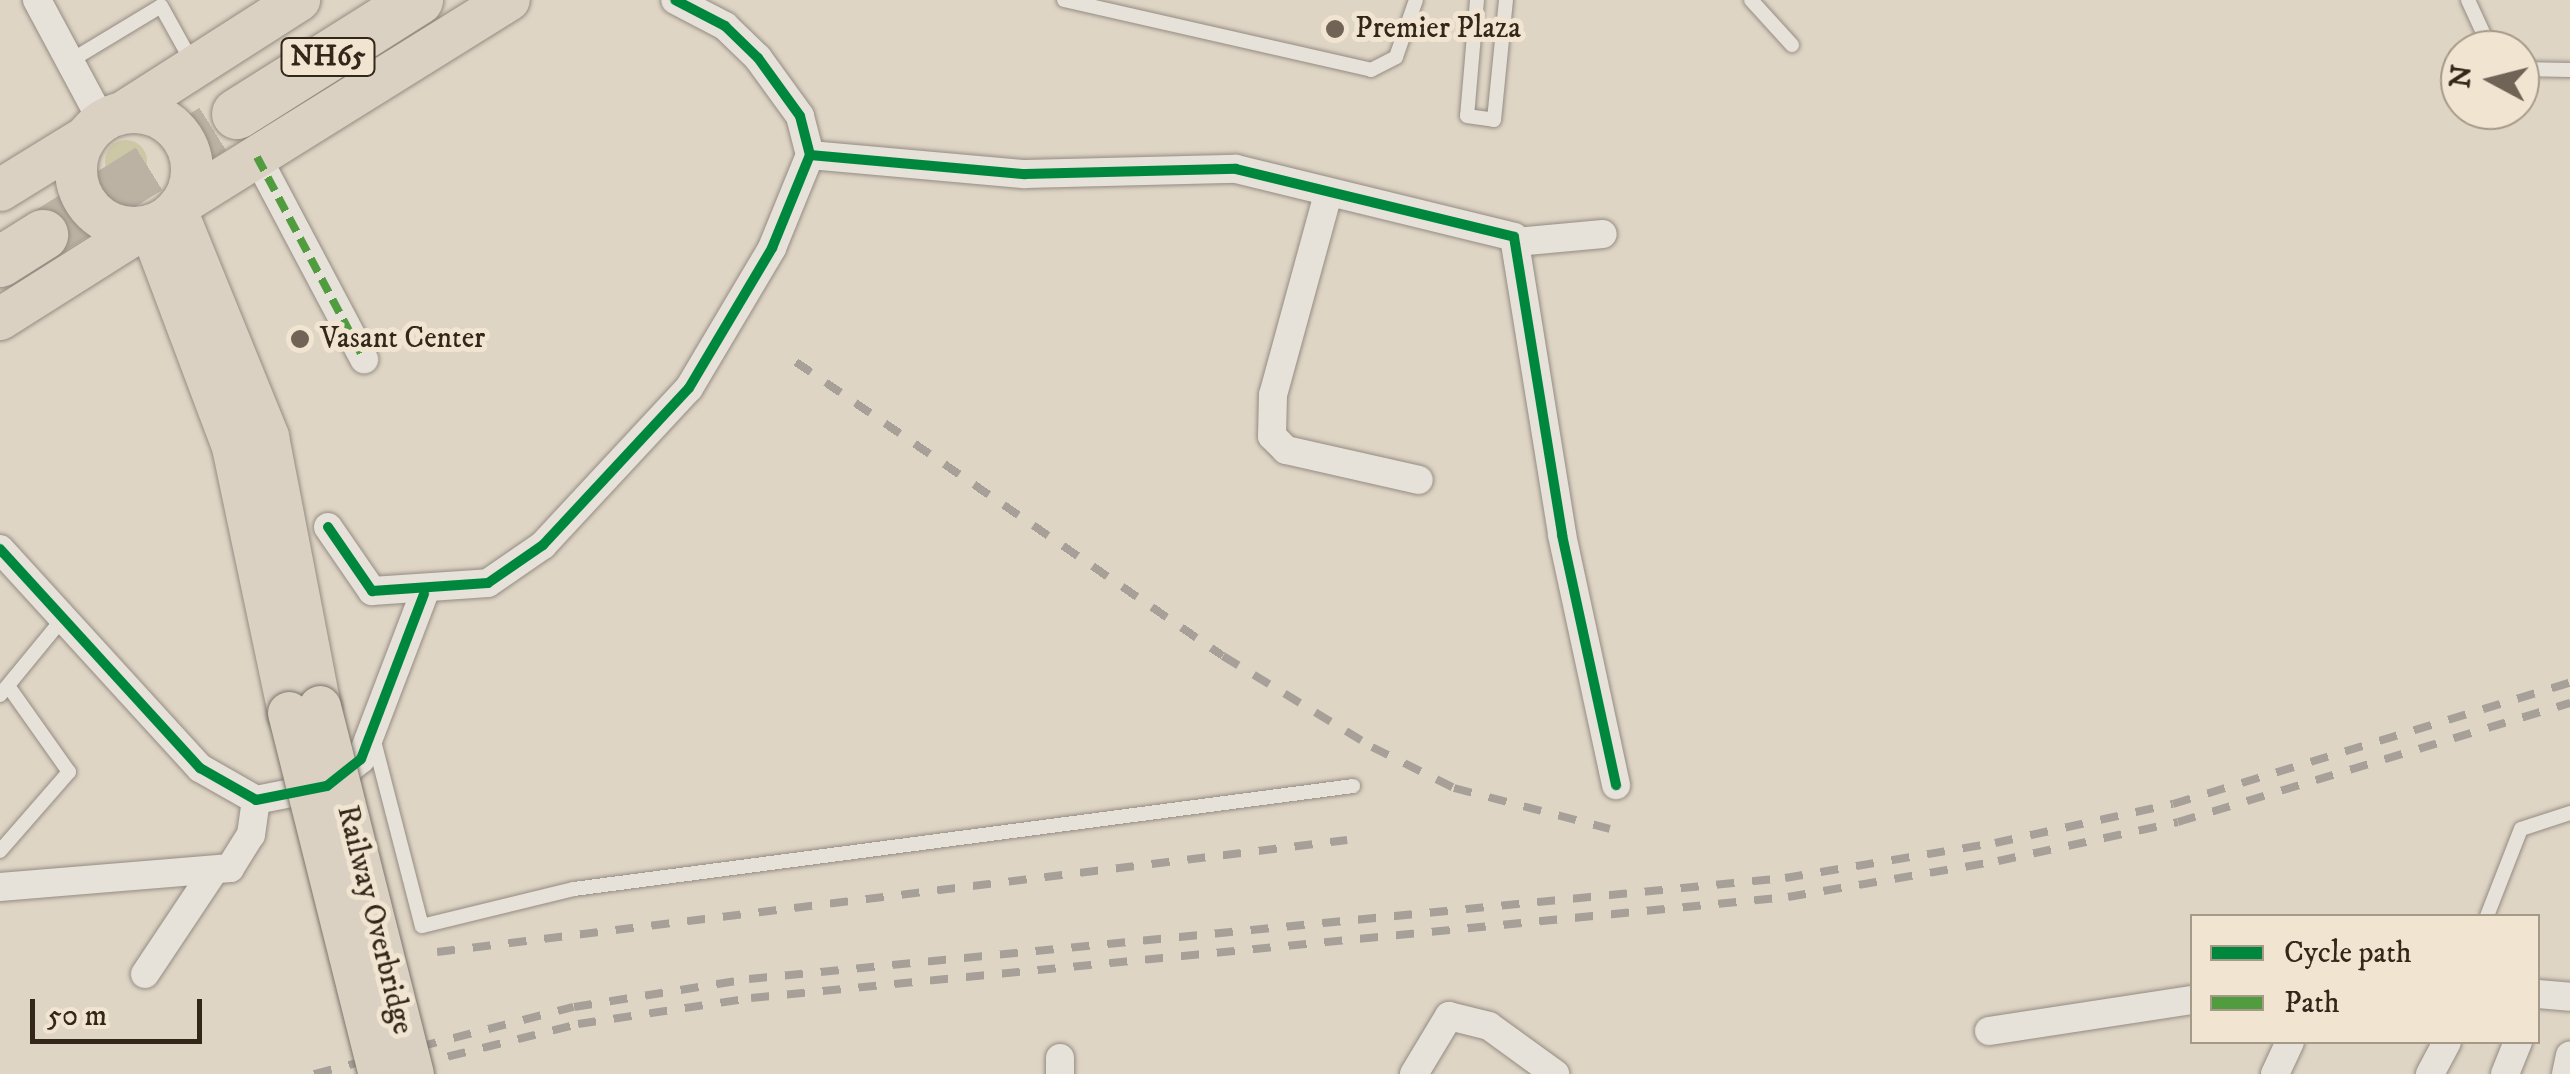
<!DOCTYPE html>
<html>
<head>
<meta charset="utf-8">
<style>
	body { margin:0 }
	#map { position:relative; width:2570px; height:1074px; overflow:hidden; background:#dfd5c5; font-family:"IM FELL DW Pica",serif }
	div>[style] { position:absolute }
	.green>* { inset:0; background:#ccc7a5 }
	.round { border-radius:50% }
	.highway-tunnel>* { height:50px; margin-top:-25px; transform-origin:0; background:repeating-linear-gradient(90deg,#bcb2a3 0 50px,transparent 0 75px) }
	.roads { filter:drop-shadow(0 0 2px #948c82) drop-shadow(0 0 2px #948c82) }
	.lane>* { height:14px; margin:-7px; padding:0 7px; transform-origin:7px; border-radius:7px; background:#e6e1d9 }
	.street>* { height:28px; margin:-14px; padding:0 14px; transform-origin:14px; border-radius:14px; background:#e6e1d9 }
	.primary>* { height:42px; margin:-21px; padding:0 21px; transform-origin:21px; border-radius:21px; background:#dad1c3 }
	.primary>.ring { margin:-21px; padding:0; box-sizing:content-box; background:none; border:42px solid #dad1c3; border-radius:50% }
	.highway>* { height:50px; margin:-25px; padding:0 25px; transform-origin:25px; border-radius:25px; background:#dad1c3 }
	.rail>* { height:8px; margin-top:-4px; transform-origin:0; background:repeating-linear-gradient(90deg,#a6a099 0 18px,transparent 0 36px) }
	.bridges { filter:drop-shadow(0 0 2px #7b756b) drop-shadow(0 0 2px #7b756b) }
	.primary-bridge>* { height:42px; margin:-21px; padding:0 21px; transform-origin:21px; border-radius:21px; background:#dad1c3 }
	.quiet>* { height:8px; margin-top:-4px; transform-origin:0; background:repeating-linear-gradient(90deg,#509c3e 0 15px,transparent 0 23px) }
	.cycleway>* { height:10px; margin:-5px; padding:0 5px; transform-origin:5px; border-radius:5px; background:#00873e }
	.dots>* { width:28px; height:28px; translate:-50% -50%; box-sizing:border-box; border:5px solid #f1e5d2; border-radius:50% }
	span { translate:-50% -50%; white-space:nowrap; text-align:center; line-height:1.15; -webkit-text-stroke:10px #f1e5d2; paint-order:stroke }
	.shield-label span { padding:2px 8px; background:#f1e5d2; border:2px solid; border-radius:8px; -webkit-text-stroke-width:0 }
	.shield-label { font-size:28px; color:#322719; font-weight:700 }
	.poi-label { font-size:30px; color:#322719 }
	.left { translate:0 -50%; text-align:left }
	.street-label { font-size:30px; color:#322719 }
	.legend { position:absolute; left:2190px; top:914px; width:350px; height:130px; box-sizing:border-box; background:#f1e5d2; border:2px solid #a59988; margin:0; padding:12px 18px; list-style:none; font-size:30px; color:#322719 }
	.legend li { display:flex; align-items:center; gap:20px; height:50px }
	.legend b { width:50px; border:2px solid #a59988 }
	.north { position:absolute; left:2440px; top:30px; width:100px; height:100px; box-sizing:border-box; background:#f1e5d2; border:2px solid #a59988; border-radius:50%; rotate:277deg; font-size:28px; font-weight:700; line-height:40px; text-align:center; color:#322719 }
	.north::after { content:''; display:block; margin:auto; width:35px; height:45px; background:#6f6455; clip-path:polygon(50% 0,100% 100%,50% 72%,0 100%) }
	.scale { position:absolute; left:30px; top:999px; width:172px; height:45px; box-sizing:border-box; border:5px solid #322719; border-top:0; padding-left:12px; font-size:30px; line-height:35px; white-space:nowrap; color:#322719; -webkit-text-stroke:8px #f1e5d2; paint-order:stroke }
</style>
</head>
<body>
<div id="map">
	<div class="green">
		<div class="round" style="left:105px;top:140px;width:42px;height:42px"></div>
	</div>
	<div class="highway-tunnel">
		<div style="left:43px;top:235px;width:229px;rotate:-32deg"></div>
	</div>
	<div class="roads">
		<div class="lane">
			<div style="left:1064px;top:0;width:315px;rotate:12.8deg"></div>
			<div style="left:1371px;top:70px;width:28px;rotate:-27deg"></div>
			<div style="left:1396px;top:57px;width:60px;rotate:-70.7deg"></div>
			<div style="left:1477px;top:0;width:116px;rotate:94.9deg"></div>
			<div style="left:1467px;top:116px;width:27px;rotate:8deg"></div>
			<div style="left:1494px;top:120px;width:121px;rotate:-84.3deg"></div>
			<div style="left:1751px;top:0;width:61px;rotate:47.7deg"></div>
			<div style="left:2468px;top:0;width:55px;rotate:65.3deg"></div>
			<div style="left:70px;top:61px;width:106px;rotate:-31.1deg"></div>
			<div style="left:161px;top:6px;width:64px;rotate:61deg"></div>
			<div style="left:2520px;top:69px;width:50px;rotate:1.1deg"></div>
			<div style="left:0;top:695px;width:94px;rotate:-50.6deg"></div>
			<div style="left:374px;top:741px;width:191px;rotate:75.5deg"></div>
			<div style="left:422px;top:926px;width:156px;rotate:-13.7deg"></div>
			<div style="left:574px;top:889px;width:786px;rotate:-7.53deg"></div>
			<div style="left:0;top:851px;width:105px;rotate:-48.9deg"></div>
			<div style="left:69px;top:772px;width:105px;rotate:-125.3deg"></div>
			<div style="left:2487px;top:916px;width:93px;rotate:-68.7deg"></div>
			<div style="left:2521px;top:829px;width:52px;rotate:-18.1deg"></div>
		</div>
		<div class="street">
			<div style="left:37px;top:0;width:137px;rotate:61.8deg"></div>
			<div style="left:810px;top:155px;width:216px;rotate:5.1deg"></div>
			<div style="left:1025px;top:174px;width:211px;rotate:-1.4deg"></div>
			<div style="left:1236px;top:169px;width:286px;rotate:13.7deg"></div>
			<div style="left:1514px;top:237px;width:302px;rotate:80.8deg"></div>
			<div style="left:1562px;top:535px;width:256px;rotate:77.8deg"></div>
			<div style="left:257px;top:157px;width:229px;rotate:62.1deg"></div>
			<div style="left:1328px;top:194px;width:208px;rotate:105.3deg"></div>
			<div style="left:1273px;top:395px;width:41px;rotate:91.4deg"></div>
			<div style="left:1272px;top:436px;width:20px;rotate:45deg"></div>
			<div style="left:1286px;top:450px;width:136px;rotate:12.7deg"></div>
			<div style="left:1516px;top:242px;width:87px;rotate:-5.3deg"></div>
			<div style="left:328px;top:527px;width:78px;rotate:55.5deg"></div>
			<div style="left:372px;top:591px;width:116px;rotate:-3.9deg"></div>
			<div style="left:488px;top:583px;width:67px;rotate:-34.6deg"></div>
			<div style="left:543px;top:545px;width:214px;rotate:-47.1deg"></div>
			<div style="left:689px;top:388px;width:163px;rotate:-59.3deg"></div>
			<div style="left:772px;top:248px;width:100px;rotate:-67.8deg"></div>
			<div style="left:810px;top:155px;width:40px;rotate:-104.4deg"></div>
			<div style="left:800px;top:116px;width:72px;rotate:-125.9deg"></div>
			<div style="left:758px;top:58px;width:46px;rotate:-135.9deg"></div>
			<div style="left:725px;top:26px;width:56px;rotate:-152.5deg"></div>
			<div style="left:0;top:549px;width:297px;rotate:47.6deg"></div>
			<div style="left:200px;top:768px;width:64px;rotate:29.7deg"></div>
			<div style="left:256px;top:800px;width:72px;rotate:-11.2deg"></div>
			<div style="left:327px;top:786px;width:43px;rotate:-38.5deg"></div>
			<div style="left:361px;top:759px;width:177px;rotate:-69.1deg"></div>
			<div style="left:0;top:887px;width:231px;rotate:-4.7deg"></div>
			<div style="left:230px;top:868px;width:39px;rotate:-58deg"></div>
			<div style="left:251px;top:835px;width:35px;rotate:-82deg"></div>
			<div style="left:145px;top:974px;width:123px;rotate:-56.3deg"></div>
			<div style="left:2538px;top:994px;width:32px;rotate:5deg"></div>
			<div style="left:1989px;top:1031px;width:205px;rotate:-8.7deg"></div>
			<div style="left:1060px;top:1058px;width:16px;rotate:90deg"></div>
			<div style="left:1414px;top:1074px;width:68px;rotate:-58.9deg"></div>
			<div style="left:1449px;top:1016px;width:41px;rotate:14deg"></div>
			<div style="left:1489px;top:1026px;width:82px;rotate:36deg"></div>
			<div style="left:2275px;top:1074px;width:35px;rotate:-65deg"></div>
			<div style="left:2430px;top:1074px;width:36px;rotate:-62deg"></div>
			<div style="left:2505px;top:1074px;width:35px;rotate:-68deg"></div>
			<div style="left:2566px;top:1074px;width:19px;rotate:-78deg"></div>
		</div>
		<div class="primary">
			<div class="ring" style="left:76px;top:112px;width:74px;height:74px"></div>
			<div style="left:124px;top:112px;width:208px;rotate:-32.6deg"></div>
			<div style="left:0;top:190px;width:101px;rotate:-31.6deg"></div>
			<div style="left:181px;top:204px;width:386px;rotate:-31.9deg"></div>
			<div style="left:176px;top:210px;width:245px;rotate:67.9deg"></div>
			<div style="left:268px;top:437px;width:275px;rotate:79.1deg"></div>
			<div style="left:150px;top:226px;width:236px;rotate:69.4deg"></div>
			<div style="left:233px;top:447px;width:272px;rotate:78.1deg"></div>
			<div style="left:0;top:319px;width:170px;rotate:-32.3deg"></div>
		</div>
		<div class="highway">
			<div style="left:237px;top:114px;width:214px;rotate:-32.2deg"></div>
			<div style="left:0;top:262px;width:51px;rotate:-32.1deg"></div>
		</div>
	</div>
	<div class="rail">
		<div style="left:796px;top:362px;width:518px;rotate:34.55deg"></div>
		<div style="left:1223px;top:656px;width:175px;rotate:31.4deg"></div>
		<div style="left:1372px;top:747px;width:92px;rotate:26.6deg"></div>
		<div style="left:1454px;top:788px;width:161px;rotate:14.7deg"></div>
		<div style="left:437px;top:952px;width:917px;rotate:-7.02deg"></div>
		<div style="left:314px;top:1074px;width:268px;rotate:-14.5deg"></div>
		<div style="left:574px;top:1007px;width:177px;rotate:-9.1deg"></div>
		<div style="left:749px;top:979px;width:1041px;rotate:-5.57deg"></div>
		<div style="left:1785px;top:878px;width:213px;rotate:-9.5deg"></div>
		<div style="left:1995px;top:843px;width:182px;rotate:-12.4deg"></div>
		<div style="left:2173px;top:804px;width:415px;rotate:-17deg"></div>
		<div style="left:378px;top:1074px;width:206px;rotate:-14deg"></div>
		<div style="left:578px;top:1024px;width:175px;rotate:-8.5deg"></div>
		<div style="left:751px;top:998px;width:1042px;rotate:-5.56deg"></div>
		<div style="left:1788px;top:897px;width:213px;rotate:-9.7deg"></div>
		<div style="left:1998px;top:861px;width:184px;rotate:-12.2deg"></div>
		<div style="left:2178px;top:822px;width:410px;rotate:-16.9deg"></div>
	</div>
	<div class="bridges">
		<div class="primary-bridge">
			<div style="left:320px;top:707px;width:379px;rotate:75.8deg"></div>
			<div style="left:289px;top:713px;width:372px;rotate:75.9deg"></div>
		</div>
	</div>
	<div class="quiet">
		<div style="left:257px;top:157px;width:229px;rotate:62.1deg"></div>
	</div>
	<div class="cycleway">
		<div style="left:810px;top:155px;width:216px;rotate:5.1deg"></div>
		<div style="left:1025px;top:174px;width:211px;rotate:-1.4deg"></div>
		<div style="left:1236px;top:169px;width:286px;rotate:13.7deg"></div>
		<div style="left:1514px;top:237px;width:302px;rotate:80.8deg"></div>
		<div style="left:1562px;top:535px;width:256px;rotate:77.8deg"></div>
		<div style="left:328px;top:527px;width:78px;rotate:55.5deg"></div>
		<div style="left:372px;top:591px;width:116px;rotate:-3.9deg"></div>
		<div style="left:488px;top:583px;width:67px;rotate:-34.6deg"></div>
		<div style="left:543px;top:545px;width:214px;rotate:-47.1deg"></div>
		<div style="left:689px;top:388px;width:163px;rotate:-59.3deg"></div>
		<div style="left:772px;top:248px;width:100px;rotate:-67.8deg"></div>
		<div style="left:810px;top:155px;width:40px;rotate:-104.4deg"></div>
		<div style="left:800px;top:116px;width:72px;rotate:-125.9deg"></div>
		<div style="left:758px;top:58px;width:46px;rotate:-135.9deg"></div>
		<div style="left:725px;top:26px;width:56px;rotate:-152.5deg"></div>
		<div style="left:0;top:549px;width:297px;rotate:47.6deg"></div>
		<div style="left:200px;top:768px;width:64px;rotate:29.7deg"></div>
		<div style="left:256px;top:800px;width:72px;rotate:-11.2deg"></div>
		<div style="left:327px;top:786px;width:43px;rotate:-38.5deg"></div>
		<div style="left:361px;top:759px;width:177px;rotate:-69.1deg"></div>
	</div>
	<div class="dots">
		<div style="left:1335px;top:29px;background:#6f6455"></div>
		<div style="left:300px;top:339px;background:#6f6455"></div>
	</div>
	<div class="shield-label">
		<span style="left:328px;top:57px">NH65</span>
	</div>
	<div class="poi-label">
		<span class="left" style="left:1355px;top:29px">Premier Plaza</span>
		<span class="left" style="left:320px;top:339px">Vasant Center</span>
	</div>
	<div class="street-label">
		<span style="left:374px;top:920px;rotate:76deg">Railway Overbridge</span>
	</div>
	<ul class="legend">
	<li><b style="height:12px;background:#00873e"></b>Cycle path</li>
	<li><b style="height:12px;background:#509c3e"></b>Path</li>
	</ul>
	<div class="north">N</div>
	<div class="scale">50 m</div>
</div>
</body>
</html>
